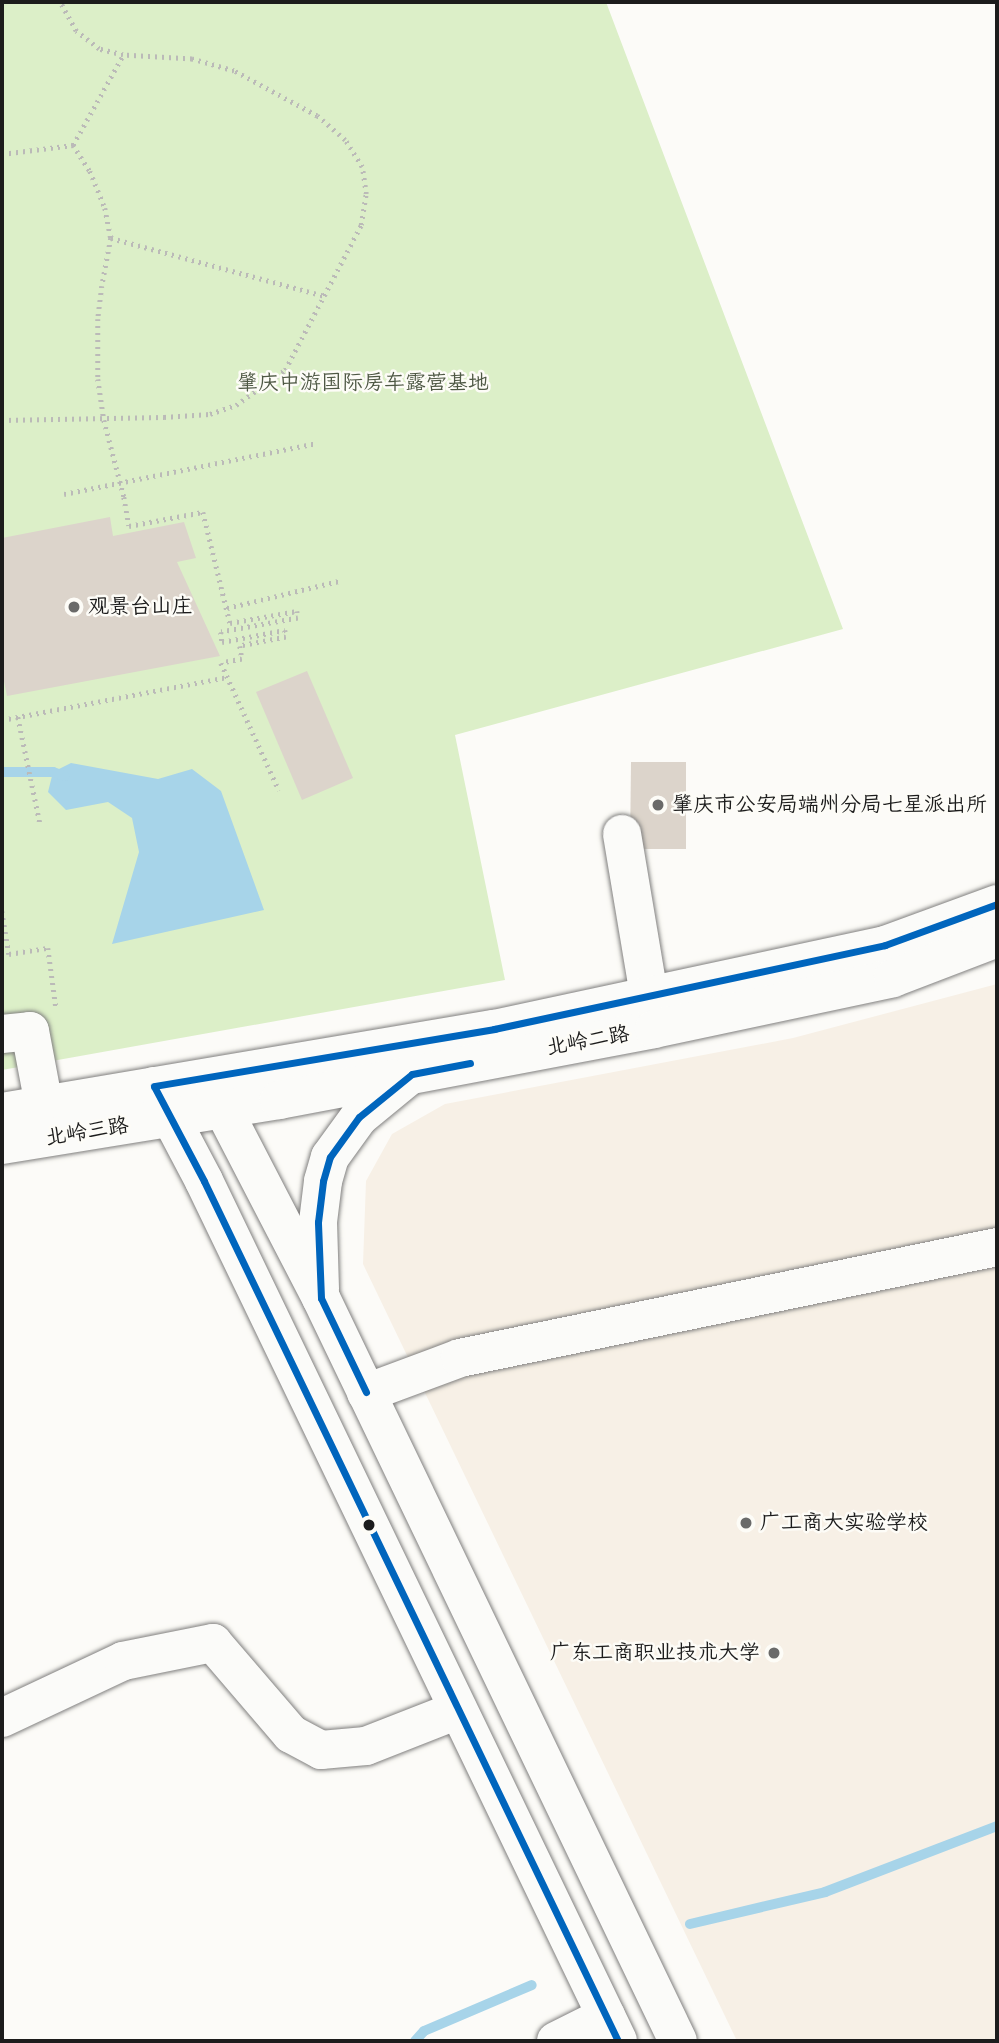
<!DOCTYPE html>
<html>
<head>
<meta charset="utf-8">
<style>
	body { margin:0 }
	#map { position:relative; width:999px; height:2043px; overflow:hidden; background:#fcfbf8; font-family:Pangolin,"LXGW WenKai TC",sans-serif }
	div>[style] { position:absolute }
	.built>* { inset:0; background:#f7f0e6 }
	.green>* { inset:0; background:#dcefc8 }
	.water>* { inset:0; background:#a7d4e9 }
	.stream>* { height:10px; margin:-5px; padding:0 5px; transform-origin:5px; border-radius:5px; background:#a7d4e9 }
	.building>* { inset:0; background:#dcd4cb }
	.path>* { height:4.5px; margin-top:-2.25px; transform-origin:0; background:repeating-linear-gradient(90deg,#bbbab8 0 2px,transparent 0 7px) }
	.roads { filter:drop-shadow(0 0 2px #81807f) drop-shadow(0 0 2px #81807f) }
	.minor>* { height:38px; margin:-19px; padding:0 19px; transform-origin:19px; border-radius:19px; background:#fbfbf9 }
	.path-bridge>* { height:4.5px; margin-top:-2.25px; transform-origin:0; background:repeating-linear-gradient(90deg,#bbbab8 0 2px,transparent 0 7px) }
	.bus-1>* { height:7px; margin:-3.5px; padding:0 3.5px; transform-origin:3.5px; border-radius:3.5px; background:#0065bd }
	.dots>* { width:19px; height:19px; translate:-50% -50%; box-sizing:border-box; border:4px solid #fdfcf7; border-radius:50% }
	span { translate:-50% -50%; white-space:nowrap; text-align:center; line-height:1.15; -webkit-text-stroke:5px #fdfcf7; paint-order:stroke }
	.park-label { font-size:21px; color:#4e5844 }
	.poi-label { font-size:21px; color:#1c1c1c }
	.left { translate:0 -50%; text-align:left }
	.right { translate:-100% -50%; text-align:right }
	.street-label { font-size:21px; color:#1c1c1c }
	.frame { position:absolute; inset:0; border:4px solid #1c1c1c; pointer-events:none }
</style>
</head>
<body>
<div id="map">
	<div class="built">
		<div style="clip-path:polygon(997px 984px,997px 2041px,737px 2041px,363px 1264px,366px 1181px,392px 1134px,445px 1104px,793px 1038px)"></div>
	</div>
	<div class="green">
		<div style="clip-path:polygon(2px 2px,606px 2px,843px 629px,455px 735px,505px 980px,2px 1070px)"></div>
	</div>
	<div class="water">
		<div style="clip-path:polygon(71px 763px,158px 779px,192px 769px,221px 791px,264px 910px,112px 944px,139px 852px,132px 818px,108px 802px,66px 810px,48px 792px,53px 772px)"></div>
	</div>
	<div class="stream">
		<div style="left:2px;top:772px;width:51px"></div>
		<div style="left:53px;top:772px;width:12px;rotate:20deg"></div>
		<div style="left:690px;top:1924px;width:139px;rotate:-13.3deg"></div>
		<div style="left:825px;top:1892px;width:184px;rotate:-21deg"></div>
		<div style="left:415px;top:2041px;width:13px;rotate:-48deg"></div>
		<div style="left:424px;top:2031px;width:117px;rotate:-23.1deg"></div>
	</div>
	<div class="building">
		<div style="clip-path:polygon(110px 517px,113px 536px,184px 522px,196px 558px,177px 562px,220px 656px,7px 696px,2px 671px,2px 538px)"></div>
		<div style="clip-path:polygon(307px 671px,353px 778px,302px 800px,256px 692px)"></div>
		<div style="clip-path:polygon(631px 762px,686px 762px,686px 849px,630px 849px)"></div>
	</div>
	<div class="path">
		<div style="left:73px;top:145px;width:31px;rotate:57deg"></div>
		<div style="left:90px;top:171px;width:40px;rotate:68deg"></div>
		<div style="left:105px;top:208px;width:31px;rotate:79deg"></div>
		<div style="left:111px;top:238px;width:49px;rotate:100.6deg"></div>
		<div style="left:73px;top:145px;width:103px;rotate:-60.9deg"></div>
		<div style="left:2px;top:154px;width:72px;rotate:-7.2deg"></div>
		<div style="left:111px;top:238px;width:221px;rotate:15.2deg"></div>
		<div style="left:2px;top:420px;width:162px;rotate:-1.1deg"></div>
		<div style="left:164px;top:417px;width:46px;rotate:-3.7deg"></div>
		<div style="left:210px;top:414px;width:28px;rotate:-19deg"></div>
		<div style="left:236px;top:405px;width:60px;rotate:-35.5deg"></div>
		<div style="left:285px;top:370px;width:164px;rotate:-62.3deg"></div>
		<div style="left:361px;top:225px;width:31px;rotate:-81deg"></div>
		<div style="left:366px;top:194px;width:27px;rotate:-98deg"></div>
		<div style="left:362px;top:167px;width:32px;rotate:-122deg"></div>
		<div style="left:345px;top:140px;width:37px;rotate:-139deg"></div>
		<div style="left:317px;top:116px;width:94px;rotate:-151.5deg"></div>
		<div style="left:234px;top:71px;width:44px;rotate:-164.1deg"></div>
		<div style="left:192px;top:59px;width:69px;rotate:-176.7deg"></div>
		<div style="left:123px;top:55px;width:25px;rotate:-166deg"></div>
		<div style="left:99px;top:49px;width:29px;rotate:-142deg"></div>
		<div style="left:76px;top:31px;width:33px;rotate:-119deg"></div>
		<div style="left:64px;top:494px;width:257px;rotate:-11.4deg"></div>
		<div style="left:124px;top:497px;width:29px;rotate:80deg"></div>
		<div style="left:129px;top:526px;width:75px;rotate:-10.7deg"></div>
		<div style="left:203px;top:512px;width:114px;rotate:76.3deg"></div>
		<div style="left:230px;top:623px;width:68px;rotate:-10.2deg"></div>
		<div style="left:297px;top:611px;width:7px;rotate:82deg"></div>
		<div style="left:298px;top:618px;width:78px;rotate:169.7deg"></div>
		<div style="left:221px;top:632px;width:10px;rotate:84deg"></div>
		<div style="left:222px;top:642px;width:64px;rotate:-10.8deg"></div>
		<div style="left:285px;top:630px;width:7px;rotate:82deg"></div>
		<div style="left:286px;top:637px;width:47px;rotate:168.9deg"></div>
		<div style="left:240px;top:646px;width:13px;rotate:81deg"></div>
		<div style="left:242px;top:659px;width:21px;rotate:169deg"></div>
		<div style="left:221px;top:663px;width:140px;rotate:65.5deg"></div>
		<div style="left:227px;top:608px;width:115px;rotate:-13.6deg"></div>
		<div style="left:18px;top:717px;width:108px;rotate:78.3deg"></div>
		<div style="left:2px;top:720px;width:229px;rotate:-10.8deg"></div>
		<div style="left:2px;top:911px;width:44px;rotate:80.8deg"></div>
		<div style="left:9px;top:954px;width:39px;rotate:-9deg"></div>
		<div style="left:48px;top:948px;width:60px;rotate:82.3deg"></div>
	</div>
	<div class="roads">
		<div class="minor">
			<div style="left:622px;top:834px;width:163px;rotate:80.5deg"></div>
			<div style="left:2px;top:1034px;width:28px;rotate:-6deg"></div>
			<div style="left:30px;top:1031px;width:75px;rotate:79.3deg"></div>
			<div style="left:207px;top:1078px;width:248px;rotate:62.6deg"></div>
			<div style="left:321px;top:1298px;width:824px;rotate:64.34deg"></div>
			<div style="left:154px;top:1086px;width:107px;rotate:62.2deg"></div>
			<div style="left:204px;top:1181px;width:954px;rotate:64.29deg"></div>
			<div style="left:2px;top:1112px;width:499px;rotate:-9.6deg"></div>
			<div style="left:494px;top:1029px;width:400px;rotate:-12.1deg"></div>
			<div style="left:885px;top:945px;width:119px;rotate:-20.1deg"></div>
			<div style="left:2px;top:1145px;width:281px;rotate:-9.2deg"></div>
			<div style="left:279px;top:1100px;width:382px;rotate:-10.7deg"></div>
			<div style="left:654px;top:1029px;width:244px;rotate:-12deg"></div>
			<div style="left:893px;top:978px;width:111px;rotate:-21deg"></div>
			<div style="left:320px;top:1289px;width:67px;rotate:-91.7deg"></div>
			<div style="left:318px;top:1222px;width:41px;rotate:-83deg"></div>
			<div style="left:323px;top:1181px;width:25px;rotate:-74deg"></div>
			<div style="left:330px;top:1157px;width:49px;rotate:-54.1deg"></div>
			<div style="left:359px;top:1117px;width:65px;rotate:-39.4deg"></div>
			<div style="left:366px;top:1393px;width:100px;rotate:-20.4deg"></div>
			<div style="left:460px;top:1358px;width:548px;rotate:-11.68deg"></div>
			<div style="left:2px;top:1718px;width:134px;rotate:-25.2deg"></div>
			<div style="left:123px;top:1661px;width:92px;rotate:-11.3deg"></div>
			<div style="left:213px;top:1643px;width:120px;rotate:49.4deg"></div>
			<div style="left:291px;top:1734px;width:34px;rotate:28deg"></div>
			<div style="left:321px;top:1750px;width:45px;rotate:-5.1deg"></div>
			<div style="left:366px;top:1746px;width:99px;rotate:-21.4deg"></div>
			<div style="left:556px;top:2041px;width:56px;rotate:-26.6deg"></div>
		</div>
	</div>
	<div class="path-bridge">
		<div style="left:102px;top:286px;width:33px;rotate:97deg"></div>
		<div style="left:98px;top:319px;width:60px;rotate:90deg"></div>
		<div style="left:98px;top:379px;width:41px;rotate:81.7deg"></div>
		<div style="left:104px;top:420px;width:80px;rotate:75.4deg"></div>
	</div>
	<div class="bus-1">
		<div style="left:366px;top:1392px;width:104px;rotate:-115.6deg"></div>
		<div style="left:321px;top:1298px;width:76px;rotate:-92.3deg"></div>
		<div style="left:318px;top:1222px;width:41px;rotate:-83deg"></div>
		<div style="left:323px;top:1181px;width:25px;rotate:-74deg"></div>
		<div style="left:330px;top:1157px;width:49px;rotate:-54.1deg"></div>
		<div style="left:359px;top:1117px;width:68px;rotate:-39.1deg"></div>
		<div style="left:412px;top:1074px;width:59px;rotate:-10.7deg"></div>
		<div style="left:618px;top:2041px;width:954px;rotate:-115.71deg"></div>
		<div style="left:204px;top:1181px;width:107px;rotate:-117.8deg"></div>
		<div style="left:154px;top:1086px;width:345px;rotate:-9.5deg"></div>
		<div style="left:494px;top:1029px;width:400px;rotate:-12.1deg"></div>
		<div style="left:885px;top:945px;width:119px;rotate:-20.1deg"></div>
	</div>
	<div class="dots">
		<div style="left:74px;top:607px;background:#6a6a69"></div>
		<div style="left:658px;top:805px;background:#6a6a69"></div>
		<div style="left:746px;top:1523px;background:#6a6a69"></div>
		<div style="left:369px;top:1525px;background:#1c1c1c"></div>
		<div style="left:774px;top:1653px;background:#6a6a69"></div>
	</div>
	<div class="park-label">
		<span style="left:363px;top:383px">肇庆中游国际房车露营基地</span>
	</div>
	<div class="poi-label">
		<span class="left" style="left:88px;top:607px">观景台山庄</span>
		<span class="left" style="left:672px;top:805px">肇庆市公安局端州分局七星派出所</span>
		<span class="left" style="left:760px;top:1523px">广工商大实验学校</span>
		<span class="right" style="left:760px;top:1653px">广东工商职业技术大学</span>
	</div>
	<div class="street-label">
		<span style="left:588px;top:1041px;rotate:-10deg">北岭二路</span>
		<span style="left:87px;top:1132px;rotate:-9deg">北岭三路</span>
	</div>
	<div class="frame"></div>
</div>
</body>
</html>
